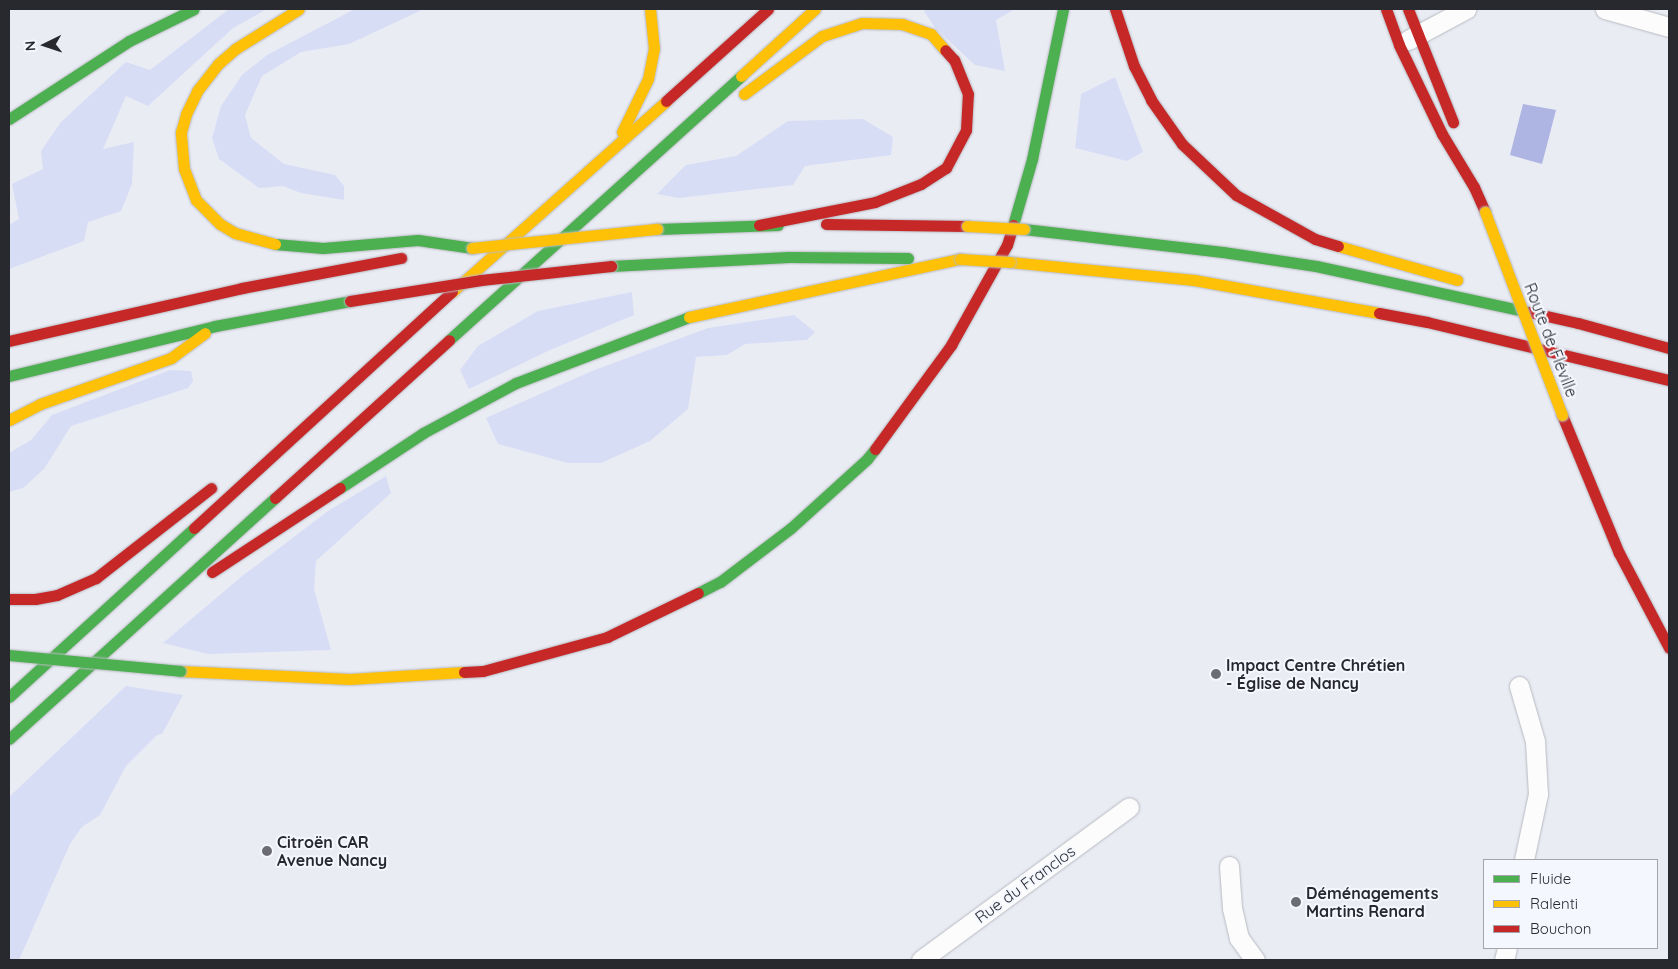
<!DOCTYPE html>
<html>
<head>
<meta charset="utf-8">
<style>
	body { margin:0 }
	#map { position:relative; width:1678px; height:969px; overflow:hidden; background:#eaecf4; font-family:Quicksand,sans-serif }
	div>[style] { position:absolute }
	.green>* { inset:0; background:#d8ddf6 }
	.water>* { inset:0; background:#aeb5e2 }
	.roads { filter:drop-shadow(0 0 1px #b8bac0) drop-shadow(0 0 1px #b8bac0) }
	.street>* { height:19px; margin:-9.5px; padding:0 9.5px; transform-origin:9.5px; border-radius:9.5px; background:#fcfcfd }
	.fast>* { height:11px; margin:-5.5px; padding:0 5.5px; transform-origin:5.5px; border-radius:5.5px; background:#4caf50 }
	.slow>* { height:11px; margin:-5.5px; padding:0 5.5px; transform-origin:5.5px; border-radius:5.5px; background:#ffc107 }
	.jam>* { height:11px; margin:-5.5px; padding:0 5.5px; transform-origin:5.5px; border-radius:5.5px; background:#c62828 }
	.bridges { filter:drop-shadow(0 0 1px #b8bac0) drop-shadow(0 0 1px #b8bac0) }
	.fast-bridge>* { height:11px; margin:-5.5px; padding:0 5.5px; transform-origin:5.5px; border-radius:5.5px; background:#4caf50 }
	.slow-bridge>* { height:11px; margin:-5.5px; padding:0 5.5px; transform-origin:5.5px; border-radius:5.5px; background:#ffc107 }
	.jam-bridge>* { height:11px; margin:-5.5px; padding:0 5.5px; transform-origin:5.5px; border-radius:5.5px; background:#c62828 }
	.dots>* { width:14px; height:14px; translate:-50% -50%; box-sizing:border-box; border:2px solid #f5f7ff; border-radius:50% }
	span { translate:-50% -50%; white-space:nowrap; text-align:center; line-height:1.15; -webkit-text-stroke:4px #f5f7ff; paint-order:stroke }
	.street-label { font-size:16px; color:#28292e }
	.poi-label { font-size:16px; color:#28292e; font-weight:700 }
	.left { translate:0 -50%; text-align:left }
	.frame { position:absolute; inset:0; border:10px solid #28292e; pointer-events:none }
	.legend { position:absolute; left:1483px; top:859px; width:175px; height:90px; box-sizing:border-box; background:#f5f7ff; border:1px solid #a3a5ab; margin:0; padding:6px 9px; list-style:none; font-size:15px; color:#28292e }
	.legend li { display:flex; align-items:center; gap:10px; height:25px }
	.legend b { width:25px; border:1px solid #a3a5ab }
	.north { position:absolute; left:20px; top:20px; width:50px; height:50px; -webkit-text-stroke:4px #f5f7ff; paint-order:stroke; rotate:266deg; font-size:14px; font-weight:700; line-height:20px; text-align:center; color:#28292e }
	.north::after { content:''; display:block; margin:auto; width:18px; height:22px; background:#28292e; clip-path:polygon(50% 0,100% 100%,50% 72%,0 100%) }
</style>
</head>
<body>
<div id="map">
	<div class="green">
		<div style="clip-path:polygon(229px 9px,267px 9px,233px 28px,148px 106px,126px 96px,103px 149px,134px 142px,132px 184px,121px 211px,88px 222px,84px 241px,9px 269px,9px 225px,19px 219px,12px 184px,43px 169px,41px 151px,61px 122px,126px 62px,150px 70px)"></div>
		<div style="clip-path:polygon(355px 9px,424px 9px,349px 44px,301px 52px,262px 76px,245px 115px,251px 138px,284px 164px,335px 175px,344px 186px,344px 200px,301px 193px,283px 186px,259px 188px,219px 159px,212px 138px,221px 106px,242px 75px,267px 55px)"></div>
		<div style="clip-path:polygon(927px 9px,1015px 9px,996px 20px,1005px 71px,975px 65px,936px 29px,924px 11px)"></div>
		<div style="clip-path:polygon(1115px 77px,1143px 152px,1127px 161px,1075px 148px,1081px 94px)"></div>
		<div style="clip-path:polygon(863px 119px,893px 137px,891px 155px,805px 166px,793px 185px,679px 198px,657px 194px,686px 165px,736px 156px,788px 121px)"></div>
		<div style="clip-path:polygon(632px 292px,634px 315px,548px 351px,469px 389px,460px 370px,478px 346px,538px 311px)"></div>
		<div style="clip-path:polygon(794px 315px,815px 332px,807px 340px,745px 344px,727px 355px,696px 357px,688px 409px,650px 441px,601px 463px,568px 463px,498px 444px,486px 418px,592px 371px,708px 328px)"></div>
		<div style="clip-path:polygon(170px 370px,191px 371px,193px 381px,188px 388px,71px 426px,44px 469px,23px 488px,9px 492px,9px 453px,31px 440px,52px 415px)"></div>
		<div style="clip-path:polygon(386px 476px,391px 493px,316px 561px,314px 589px,331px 650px,208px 654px,163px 643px,241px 577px,328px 511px)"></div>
		<div style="clip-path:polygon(126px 686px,183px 695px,162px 734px,157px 735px,126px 766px,100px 815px,82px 827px,70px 844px,19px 960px,9px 960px,9px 797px)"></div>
	</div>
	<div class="water">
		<div style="clip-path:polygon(1523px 104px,1556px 110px,1542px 164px,1510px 155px)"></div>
	</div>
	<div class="roads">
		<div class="street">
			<div style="left:1605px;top:9px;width:66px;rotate:15.7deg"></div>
			<div style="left:1408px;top:40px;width:66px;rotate:-28.1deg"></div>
			<div style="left:1519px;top:686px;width:57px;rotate:73.8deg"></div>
			<div style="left:1535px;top:741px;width:53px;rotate:86.8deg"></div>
			<div style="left:1538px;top:794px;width:67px;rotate:102deg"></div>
			<div style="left:1229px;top:866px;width:42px;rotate:85.9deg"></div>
			<div style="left:1232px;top:908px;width:31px;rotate:77deg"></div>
			<div style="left:1239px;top:938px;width:27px;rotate:54deg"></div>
			<div style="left:921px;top:960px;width:258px;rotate:-36.3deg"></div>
			<div style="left:1504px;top:960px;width:12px;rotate:-76deg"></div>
		</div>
		<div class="fast">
			<div style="left:9px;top:119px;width:143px;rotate:-33deg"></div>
			<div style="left:129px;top:41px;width:72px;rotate:-26.2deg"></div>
			<div style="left:1013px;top:225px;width:69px;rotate:-73.9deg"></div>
			<div style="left:1032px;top:159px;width:153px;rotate:-78.3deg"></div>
			<div style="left:657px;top:229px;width:121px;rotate:-1.9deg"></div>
			<div style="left:1024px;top:229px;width:200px;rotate:6.6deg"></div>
			<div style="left:1223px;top:252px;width:94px;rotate:8.6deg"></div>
			<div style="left:1316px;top:266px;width:218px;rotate:12.2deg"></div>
			<div style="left:275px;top:244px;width:48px;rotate:4.8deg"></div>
			<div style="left:323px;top:248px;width:95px;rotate:-4.8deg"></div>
			<div style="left:418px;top:240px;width:55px;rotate:8.4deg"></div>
			<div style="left:611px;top:266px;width:178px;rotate:-2.9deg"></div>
			<div style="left:789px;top:257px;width:119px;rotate:0.5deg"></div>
			<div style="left:449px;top:340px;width:394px;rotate:-42.1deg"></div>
			<div style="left:9px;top:376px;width:212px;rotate:-13.6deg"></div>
			<div style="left:215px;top:326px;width:137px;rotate:-10.5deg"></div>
			<div style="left:340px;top:488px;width:100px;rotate:-33.5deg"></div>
			<div style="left:423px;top:433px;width:106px;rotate:-28.3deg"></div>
			<div style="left:516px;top:383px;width:185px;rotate:-20.9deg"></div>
			<div style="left:698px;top:593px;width:25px;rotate:-27deg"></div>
			<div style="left:720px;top:582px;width:89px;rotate:-37.3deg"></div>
			<div style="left:791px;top:528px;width:103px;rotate:-42.2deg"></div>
			<div style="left:867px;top:459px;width:13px;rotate:-51deg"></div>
			<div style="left:9px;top:697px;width:251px;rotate:-42.4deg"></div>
			<div style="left:9px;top:739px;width:359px;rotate:-42.2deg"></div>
		</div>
		<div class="slow">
			<div style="left:741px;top:76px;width:100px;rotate:-42.2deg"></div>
			<div style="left:744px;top:94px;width:97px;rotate:-36.6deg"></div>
			<div style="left:822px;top:36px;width:42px;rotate:-18deg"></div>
			<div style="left:862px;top:23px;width:40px;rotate:1.4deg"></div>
			<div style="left:902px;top:24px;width:31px;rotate:19deg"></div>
			<div style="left:931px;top:34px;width:21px;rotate:49deg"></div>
			<div style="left:622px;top:132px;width:59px;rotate:-63.9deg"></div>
			<div style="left:648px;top:79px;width:31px;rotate:-79deg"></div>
			<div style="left:654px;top:49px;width:40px;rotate:-95.7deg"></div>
			<div style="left:275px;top:244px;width:41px;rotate:-164.6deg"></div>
			<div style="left:235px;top:233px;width:17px;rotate:-149deg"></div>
			<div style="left:220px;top:224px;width:34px;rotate:-135deg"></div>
			<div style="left:196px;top:200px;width:33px;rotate:-111deg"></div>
			<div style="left:184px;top:169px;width:37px;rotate:-95deg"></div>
			<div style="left:181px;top:132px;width:19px;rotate:-74deg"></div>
			<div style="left:186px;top:114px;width:25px;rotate:-64deg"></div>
			<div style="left:197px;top:91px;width:34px;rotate:-52deg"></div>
			<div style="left:218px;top:64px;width:23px;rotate:-41deg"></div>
			<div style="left:235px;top:49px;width:75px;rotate:-32deg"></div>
			<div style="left:1338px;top:246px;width:124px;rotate:15.9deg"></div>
			<div style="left:1010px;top:262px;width:185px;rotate:5.6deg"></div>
			<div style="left:1194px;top:280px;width:188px;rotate:10.1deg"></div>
			<div style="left:452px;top:292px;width:287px;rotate:-41.7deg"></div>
			<div style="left:689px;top:317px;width:277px;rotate:-12.1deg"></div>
			<div style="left:9px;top:420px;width:35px;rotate:-27deg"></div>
			<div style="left:40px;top:404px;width:139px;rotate:-19.3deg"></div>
			<div style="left:171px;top:358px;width:42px;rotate:-36.3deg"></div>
			<div style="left:180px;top:671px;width:170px;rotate:2.7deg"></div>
			<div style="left:350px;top:679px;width:114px;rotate:-3.5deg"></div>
		</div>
		<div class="jam">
			<div style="left:1115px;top:9px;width:60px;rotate:71.6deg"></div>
			<div style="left:1134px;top:66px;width:38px;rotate:63deg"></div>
			<div style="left:1151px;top:100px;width:54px;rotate:54.8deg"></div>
			<div style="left:1182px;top:144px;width:74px;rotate:43.4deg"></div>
			<div style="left:1236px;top:195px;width:90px;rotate:29.1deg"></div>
			<div style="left:1315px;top:239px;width:24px;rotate:17deg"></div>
			<div style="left:1386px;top:9px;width:38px;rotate:70deg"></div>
			<div style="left:1399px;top:45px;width:99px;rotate:64.2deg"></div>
			<div style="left:1442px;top:134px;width:62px;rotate:58.9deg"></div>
			<div style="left:1474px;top:187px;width:27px;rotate:66deg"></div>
			<div style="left:1408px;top:9px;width:122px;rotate:68.3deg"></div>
			<div style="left:666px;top:101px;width:137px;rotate:-42deg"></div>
			<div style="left:826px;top:224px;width:141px;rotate:0.8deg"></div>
			<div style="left:759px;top:225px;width:118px;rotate:-11.2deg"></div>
			<div style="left:875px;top:202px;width:49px;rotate:-21.4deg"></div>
			<div style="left:921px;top:184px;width:30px;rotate:-33deg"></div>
			<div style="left:946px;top:168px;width:43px;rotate:-62.2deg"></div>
			<div style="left:966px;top:130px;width:36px;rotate:-87deg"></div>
			<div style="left:968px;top:94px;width:37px;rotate:-112deg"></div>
			<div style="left:954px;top:60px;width:13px;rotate:-132deg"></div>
			<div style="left:1529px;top:312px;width:50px;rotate:12.7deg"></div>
			<div style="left:1578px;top:323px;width:94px;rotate:15.4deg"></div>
			<div style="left:1379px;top:313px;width:49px;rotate:10.6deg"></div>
			<div style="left:1427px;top:322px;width:249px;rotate:13.5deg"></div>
			<div style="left:9px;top:341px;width:239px;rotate:-12.8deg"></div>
			<div style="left:242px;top:288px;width:162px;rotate:-10.7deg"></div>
			<div style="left:1562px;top:415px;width:149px;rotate:67.6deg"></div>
			<div style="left:1619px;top:553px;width:107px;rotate:62.2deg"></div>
			<div style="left:875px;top:449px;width:129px;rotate:-53.8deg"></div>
			<div style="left:951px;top:345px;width:115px;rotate:-60.8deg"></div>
			<div style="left:1007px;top:245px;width:21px;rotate:-73deg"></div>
			<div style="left:275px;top:498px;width:235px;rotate:-42.2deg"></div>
			<div style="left:194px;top:528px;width:350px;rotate:-42.5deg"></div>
			<div style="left:212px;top:572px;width:153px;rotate:-33.3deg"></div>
			<div style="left:9px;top:599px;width:26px"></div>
			<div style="left:35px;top:599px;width:22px;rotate:-10deg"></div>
			<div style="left:57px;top:595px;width:43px;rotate:-23.6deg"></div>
			<div style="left:96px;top:578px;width:146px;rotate:-38deg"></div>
			<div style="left:464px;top:672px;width:19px;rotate:-3deg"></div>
			<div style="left:483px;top:671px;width:129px;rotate:-15.3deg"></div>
			<div style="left:607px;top:637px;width:101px;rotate:-25.8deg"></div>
		</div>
	</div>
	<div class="bridges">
		<div class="fast-bridge">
			<div style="left:9px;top:655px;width:172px;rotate:5.3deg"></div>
		</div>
		<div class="slow-bridge">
			<div style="left:1485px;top:212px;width:217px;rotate:69.2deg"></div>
			<div style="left:967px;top:226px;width:57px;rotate:3deg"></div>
			<div style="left:472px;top:248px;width:186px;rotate:-5.9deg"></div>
			<div style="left:960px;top:259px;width:50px;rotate:3.4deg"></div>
		</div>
		<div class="jam-bridge">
			<div style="left:350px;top:301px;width:133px;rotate:-9.1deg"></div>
			<div style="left:481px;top:280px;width:131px;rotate:-6.1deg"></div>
		</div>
	</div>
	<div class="dots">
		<div style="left:1216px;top:674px;background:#6c6d73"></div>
		<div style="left:267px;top:851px;background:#6c6d73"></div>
		<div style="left:1296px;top:902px;background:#6c6d73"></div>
	</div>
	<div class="street-label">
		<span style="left:1551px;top:340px;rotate:69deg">Route de Fléville</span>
		<span style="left:1025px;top:884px;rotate:-36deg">Rue du Franclos</span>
	</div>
	<div class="poi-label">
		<span class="left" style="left:1226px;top:674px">Impact Centre Chrétien<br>- Église de Nancy</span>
		<span class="left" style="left:277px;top:851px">Citroën CAR<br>Avenue Nancy</span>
		<span class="left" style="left:1306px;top:902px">Déménagements<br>Martins Renard</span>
	</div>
	<div class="frame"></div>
	<ul class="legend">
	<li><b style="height:6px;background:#4caf50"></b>Fluide</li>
	<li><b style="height:6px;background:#ffc107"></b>Ralenti</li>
	<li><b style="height:6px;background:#c62828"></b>Bouchon</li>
	</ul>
	<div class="north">N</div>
</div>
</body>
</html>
